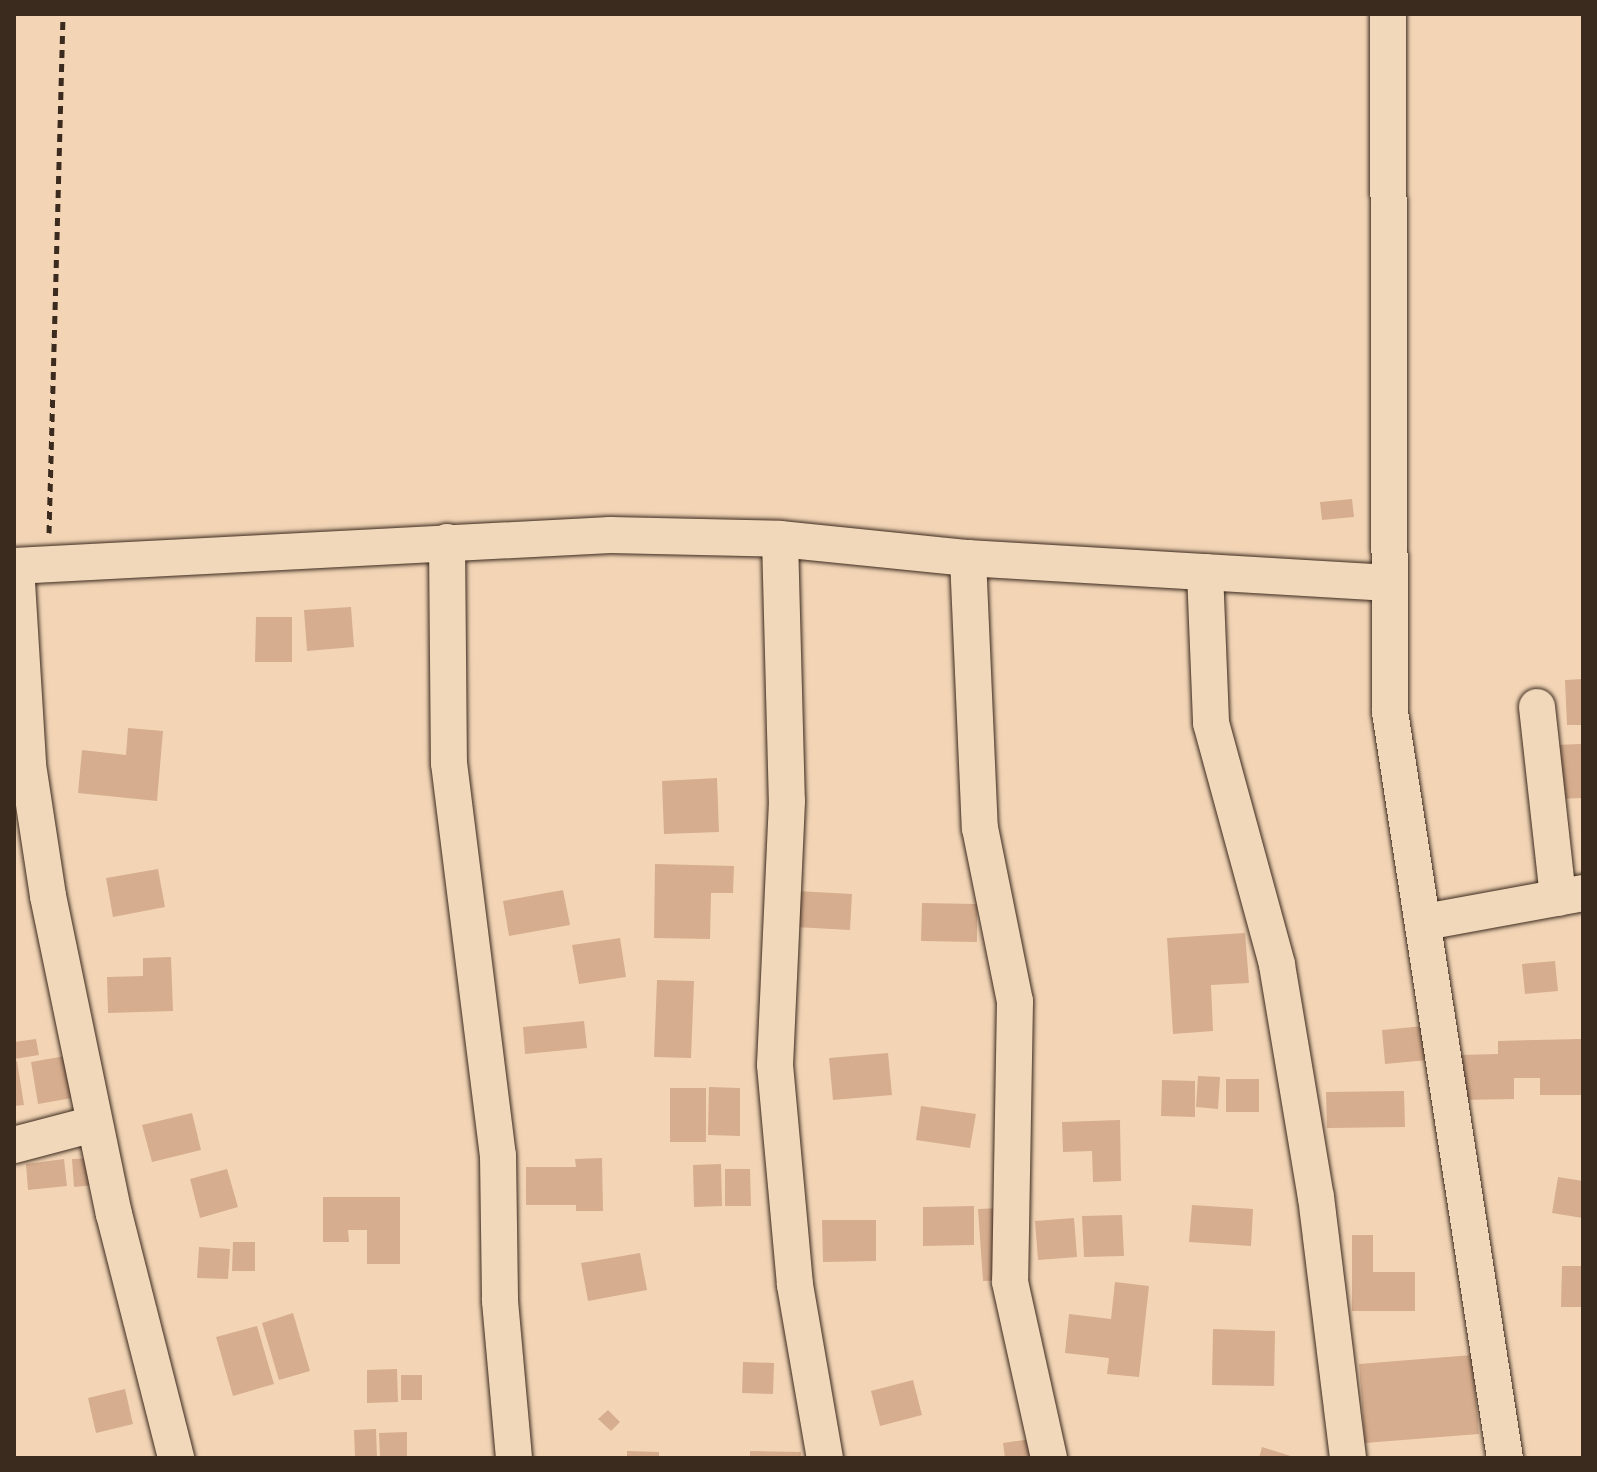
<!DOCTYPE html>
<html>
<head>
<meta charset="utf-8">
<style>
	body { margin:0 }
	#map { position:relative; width:1597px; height:1472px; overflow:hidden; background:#f3d5b6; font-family:Delius,sans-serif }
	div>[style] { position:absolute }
	.building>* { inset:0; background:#d6ad8e }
	.path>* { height:5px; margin-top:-2.5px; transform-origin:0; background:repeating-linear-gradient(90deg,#3b2a1e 0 8px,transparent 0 14px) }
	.roads { filter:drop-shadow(0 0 2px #3b2a1e) drop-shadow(0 0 2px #3b2a1e) }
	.street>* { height:36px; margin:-18px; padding:0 18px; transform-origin:18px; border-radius:18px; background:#f2d8ba }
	span { translate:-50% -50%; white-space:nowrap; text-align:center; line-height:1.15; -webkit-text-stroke:6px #f2d8ba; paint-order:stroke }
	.frame { position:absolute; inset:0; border:16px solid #3b2a1e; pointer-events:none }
</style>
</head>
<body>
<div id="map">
	<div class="building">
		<div style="clip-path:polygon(1352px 499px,1354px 517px,1322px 520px,1320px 502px)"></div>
		<div style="clip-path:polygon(351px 607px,354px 647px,307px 651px,304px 610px)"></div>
		<div style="clip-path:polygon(256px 617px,292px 617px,292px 662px,255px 662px)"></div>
		<div style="clip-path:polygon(1583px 679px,1583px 725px,1567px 725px,1565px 680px)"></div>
		<div style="clip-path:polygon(128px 728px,163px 731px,157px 801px,78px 793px,82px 750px,126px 755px)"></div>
		<div style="clip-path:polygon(1581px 744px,1583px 798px,1556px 799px,1554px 745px)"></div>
		<div style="clip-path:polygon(717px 778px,719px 832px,664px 834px,662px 781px)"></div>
		<div style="clip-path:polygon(655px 864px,734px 866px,733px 893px,711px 893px,710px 939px,654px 938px)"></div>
		<div style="clip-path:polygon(158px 869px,165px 907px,113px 917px,106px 878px)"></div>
		<div style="clip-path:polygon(563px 890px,570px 925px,509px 936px,503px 901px)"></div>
		<div style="clip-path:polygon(797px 891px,852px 894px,850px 930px,795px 927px)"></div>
		<div style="clip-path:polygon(922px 903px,977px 904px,977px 942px,921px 941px)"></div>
		<div style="clip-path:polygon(1245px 933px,1249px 983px,1211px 985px,1213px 1031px,1173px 1034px,1167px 938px)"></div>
		<div style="clip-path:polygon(620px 938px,626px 977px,579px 984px,572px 945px)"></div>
		<div style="clip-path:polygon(171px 957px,173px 1011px,108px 1013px,107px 977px,143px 976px,143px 958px)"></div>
		<div style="clip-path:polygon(1555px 961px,1558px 991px,1525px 994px,1522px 964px)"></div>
		<div style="clip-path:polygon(657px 980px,694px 981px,691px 1058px,654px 1057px)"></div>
		<div style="clip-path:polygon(584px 1021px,587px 1048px,525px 1054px,523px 1027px)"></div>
		<div style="clip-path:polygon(1424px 1026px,1428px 1060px,1385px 1064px,1382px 1030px)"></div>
		<div style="clip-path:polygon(36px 1039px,39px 1055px,14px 1059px,14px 1042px)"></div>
		<div style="clip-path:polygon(1581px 1039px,1582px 1095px,1540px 1095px,1540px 1078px,1514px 1078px,1514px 1099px,1460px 1100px,1459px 1055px,1498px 1054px,1498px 1041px)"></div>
		<div style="clip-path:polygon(888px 1053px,892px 1095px,833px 1100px,829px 1058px)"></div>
		<div style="clip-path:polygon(65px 1056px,72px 1098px,38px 1104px,31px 1062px)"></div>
		<div style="clip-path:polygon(17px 1061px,24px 1105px,14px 1106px,14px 1062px)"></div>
		<div style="clip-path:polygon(1198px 1076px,1220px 1077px,1218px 1109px,1196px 1107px)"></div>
		<div style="clip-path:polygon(1226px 1079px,1259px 1079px,1259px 1112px,1226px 1112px)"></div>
		<div style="clip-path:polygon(1162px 1080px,1195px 1081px,1195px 1117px,1161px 1116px)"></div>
		<div style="clip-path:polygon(709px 1087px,740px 1088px,740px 1136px,708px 1135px)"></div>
		<div style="clip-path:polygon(670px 1088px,706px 1088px,706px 1142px,670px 1142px)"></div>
		<div style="clip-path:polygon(1404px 1091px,1405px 1127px,1327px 1128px,1326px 1092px)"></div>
		<div style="clip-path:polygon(921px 1106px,976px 1114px,970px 1148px,916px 1140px)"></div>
		<div style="clip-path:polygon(192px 1113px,201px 1150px,152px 1162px,142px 1125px)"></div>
		<div style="clip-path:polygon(1120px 1120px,1121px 1181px,1093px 1182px,1092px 1151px,1063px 1152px,1062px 1122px)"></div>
		<div style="clip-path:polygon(93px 1158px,95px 1185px,74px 1187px,72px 1159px)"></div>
		<div style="clip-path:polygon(602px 1158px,603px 1211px,576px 1211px,576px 1205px,526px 1205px,526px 1167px,576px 1167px,575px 1159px)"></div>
		<div style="clip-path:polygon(64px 1159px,67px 1186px,28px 1190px,26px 1164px)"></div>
		<div style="clip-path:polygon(721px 1164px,722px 1206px,694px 1207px,693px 1165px)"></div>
		<div style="clip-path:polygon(227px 1169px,238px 1207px,200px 1218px,190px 1179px)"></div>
		<div style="clip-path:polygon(725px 1169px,750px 1169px,751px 1206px,725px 1206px)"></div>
		<div style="clip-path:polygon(1558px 1177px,1583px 1181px,1583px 1218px,1552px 1213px)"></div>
		<div style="clip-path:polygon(323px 1197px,400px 1197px,400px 1264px,367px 1264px,367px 1230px,348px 1230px,349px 1242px,323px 1242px)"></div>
		<div style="clip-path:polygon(1192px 1205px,1253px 1209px,1251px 1246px,1189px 1242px)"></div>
		<div style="clip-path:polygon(974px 1206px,974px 1245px,923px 1246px,923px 1207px)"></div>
		<div style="clip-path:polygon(1002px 1208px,1006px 1280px,983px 1281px,978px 1209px)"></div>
		<div style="clip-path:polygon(1122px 1215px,1124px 1256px,1084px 1257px,1082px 1216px)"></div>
		<div style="clip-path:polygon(1074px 1218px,1077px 1257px,1038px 1260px,1035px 1221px)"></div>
		<div style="clip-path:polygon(822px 1220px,876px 1220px,876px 1261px,823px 1262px)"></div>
		<div style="clip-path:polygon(1352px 1235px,1373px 1235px,1373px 1272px,1415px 1272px,1415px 1311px,1352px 1311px)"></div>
		<div style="clip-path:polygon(233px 1242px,255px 1242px,255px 1271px,232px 1271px)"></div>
		<div style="clip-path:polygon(199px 1247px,230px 1249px,228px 1279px,197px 1278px)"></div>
		<div style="clip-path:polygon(640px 1253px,647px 1290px,588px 1301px,581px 1263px)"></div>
		<div style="clip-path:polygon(1562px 1266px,1583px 1266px,1583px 1307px,1561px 1307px)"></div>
		<div style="clip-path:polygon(1115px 1282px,1149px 1286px,1139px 1377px,1107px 1374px,1109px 1358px,1065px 1353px,1069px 1314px,1111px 1319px)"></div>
		<div style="clip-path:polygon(293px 1313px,310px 1371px,279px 1380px,262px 1323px)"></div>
		<div style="clip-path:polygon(257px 1326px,274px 1384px,233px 1396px,216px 1337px)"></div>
		<div style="clip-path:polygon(1213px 1329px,1275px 1331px,1274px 1386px,1212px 1385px)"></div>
		<div style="clip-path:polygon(1472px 1355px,1479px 1434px,1365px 1443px,1359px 1364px)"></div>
		<div style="clip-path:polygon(743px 1362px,774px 1363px,773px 1394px,742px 1393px)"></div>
		<div style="clip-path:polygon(397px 1369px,398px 1402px,367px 1403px,367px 1370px)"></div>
		<div style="clip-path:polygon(401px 1375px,422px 1375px,422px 1400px,401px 1400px)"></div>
		<div style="clip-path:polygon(913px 1380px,922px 1415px,880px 1426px,871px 1391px)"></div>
		<div style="clip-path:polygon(125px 1389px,133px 1424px,96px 1433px,88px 1398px)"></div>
		<div style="clip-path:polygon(608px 1410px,620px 1422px,611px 1431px,598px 1419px)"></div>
		<div style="clip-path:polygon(376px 1429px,377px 1458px,355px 1458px,354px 1430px)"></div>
		<div style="clip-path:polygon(407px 1432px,407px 1458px,380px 1458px,379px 1433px)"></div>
		<div style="clip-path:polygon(1038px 1438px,1041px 1458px,1005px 1458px,1003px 1443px)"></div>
		<div style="clip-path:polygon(1262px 1447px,1294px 1457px,1294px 1458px,1259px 1458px)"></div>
		<div style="clip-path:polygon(627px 1451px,659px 1452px,659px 1458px,627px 1458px)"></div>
		<div style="clip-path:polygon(750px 1451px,801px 1452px,801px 1458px,750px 1458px)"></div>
	</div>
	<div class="path">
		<div style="left:49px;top:533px;width:519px;rotate:-88.45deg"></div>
	</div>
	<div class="roads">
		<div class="street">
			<div style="left:1388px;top:14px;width:698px;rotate:89.84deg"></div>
			<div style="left:1390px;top:712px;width:755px;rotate:81.24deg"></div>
			<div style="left:780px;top:539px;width:262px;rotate:88.5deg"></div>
			<div style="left:787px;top:801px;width:264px;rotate:92.6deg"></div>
			<div style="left:775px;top:1065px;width:221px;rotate:84.8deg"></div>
			<div style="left:795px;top:1285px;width:176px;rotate:80.2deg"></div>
			<div style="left:447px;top:542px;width:221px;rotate:89.5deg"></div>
			<div style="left:449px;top:763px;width:395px;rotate:82.9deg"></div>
			<div style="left:498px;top:1155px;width:146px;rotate:89.2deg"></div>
			<div style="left:500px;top:1301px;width:158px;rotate:84.9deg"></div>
			<div style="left:968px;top:558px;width:270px;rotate:87.5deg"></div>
			<div style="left:980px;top:828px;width:177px;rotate:78.6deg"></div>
			<div style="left:1015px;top:1001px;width:281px;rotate:91deg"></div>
			<div style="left:1010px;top:1282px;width:180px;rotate:77.5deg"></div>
			<div style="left:14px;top:566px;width:597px;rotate:-2.98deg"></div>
			<div style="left:610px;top:535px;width:170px;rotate:1.3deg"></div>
			<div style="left:780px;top:539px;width:189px;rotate:5.8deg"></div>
			<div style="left:968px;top:558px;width:421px;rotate:3.4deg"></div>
			<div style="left:16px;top:566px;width:199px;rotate:86.5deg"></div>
			<div style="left:28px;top:765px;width:133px;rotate:81.3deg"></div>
			<div style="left:48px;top:896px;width:325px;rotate:78.3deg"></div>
			<div style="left:114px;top:1214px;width:252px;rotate:75.7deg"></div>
			<div style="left:1205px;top:572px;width:151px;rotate:87.7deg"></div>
			<div style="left:1211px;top:723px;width:251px;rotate:74.7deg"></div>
			<div style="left:1277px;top:965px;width:235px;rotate:80.5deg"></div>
			<div style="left:1316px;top:1197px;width:263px;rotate:83deg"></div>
			<div style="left:1537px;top:707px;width:192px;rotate:83.7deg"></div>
			<div style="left:1425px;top:922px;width:161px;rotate:-10.4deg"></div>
			<div style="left:14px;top:1145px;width:83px;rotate:-14.7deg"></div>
		</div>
	</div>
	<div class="frame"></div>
</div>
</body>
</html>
